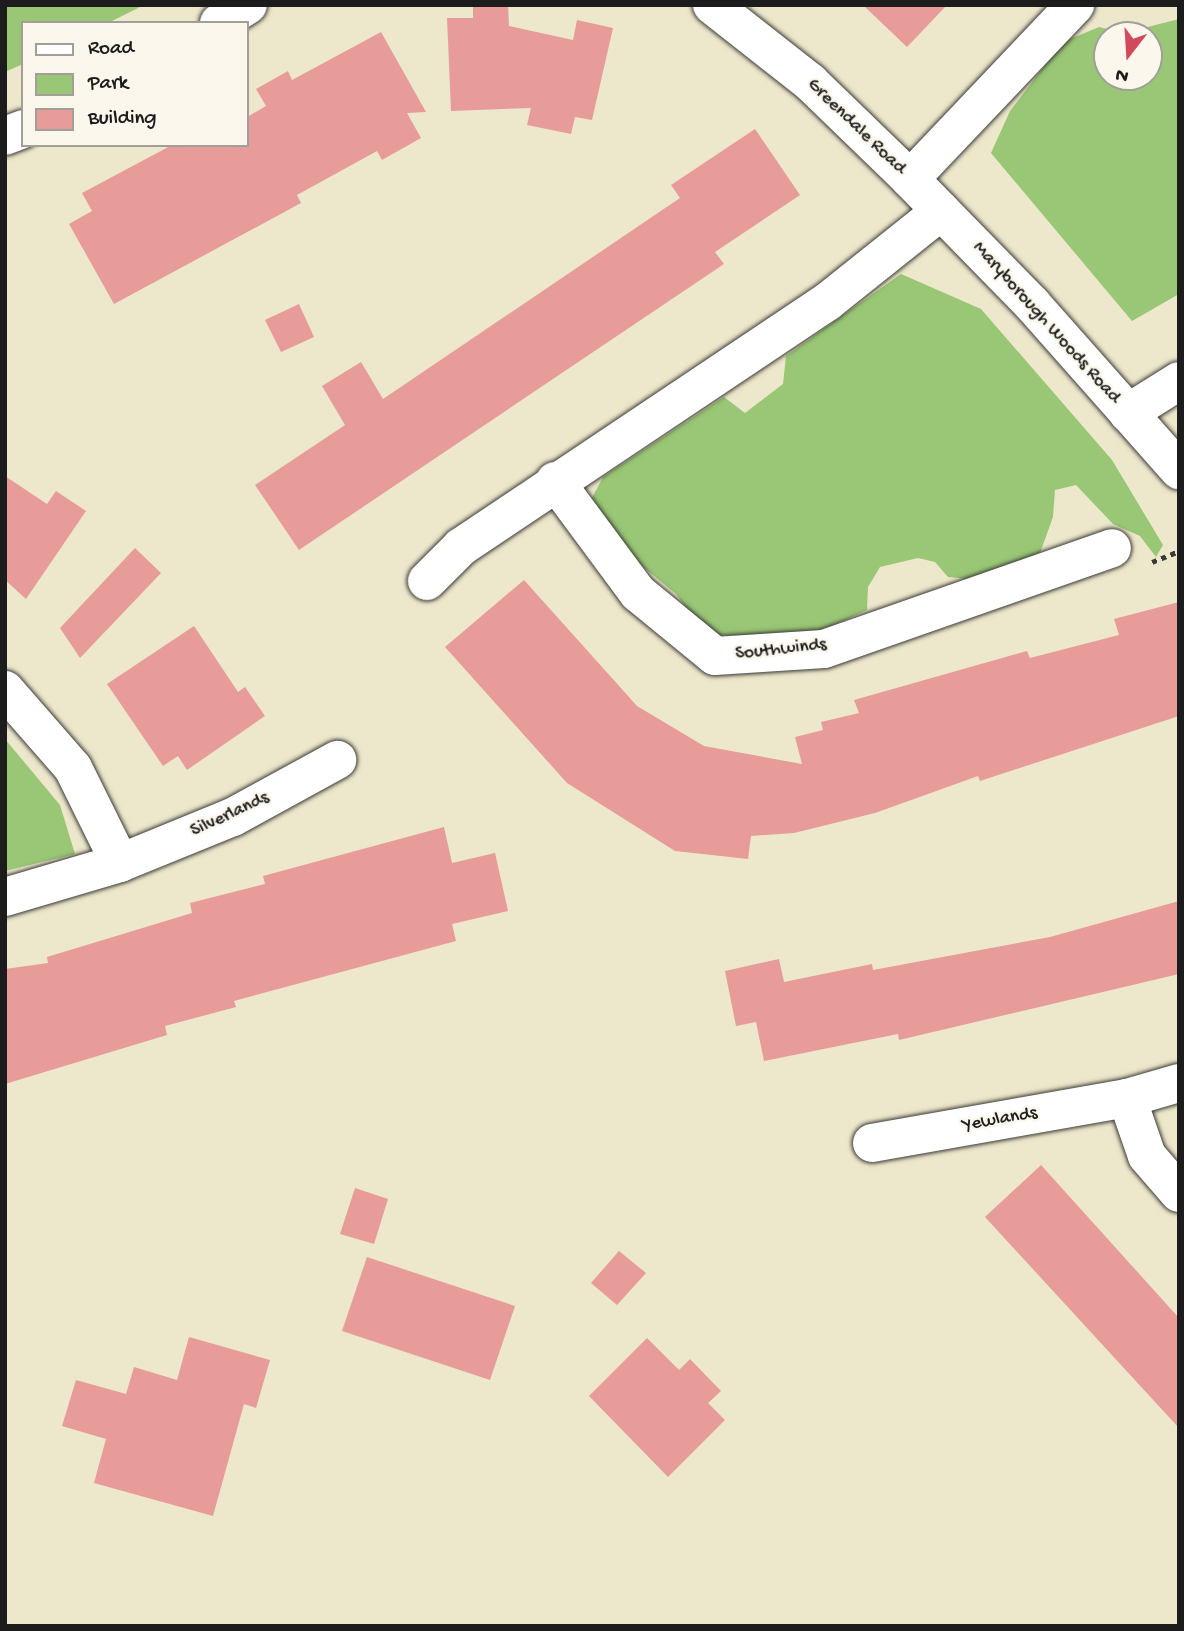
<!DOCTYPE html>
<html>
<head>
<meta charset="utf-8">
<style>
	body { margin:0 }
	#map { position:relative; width:1184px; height:1631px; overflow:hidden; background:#ede7cb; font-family:"Gochi Hand",sans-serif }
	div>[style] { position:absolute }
	.green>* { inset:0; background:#99c775 }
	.building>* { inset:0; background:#e79c9a }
	.path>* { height:4.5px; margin-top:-2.25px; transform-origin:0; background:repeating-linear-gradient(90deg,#3b3a36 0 5px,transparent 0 10px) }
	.roads { filter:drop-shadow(0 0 2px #3b3a36) drop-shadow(0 0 2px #3b3a36) }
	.minor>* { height:38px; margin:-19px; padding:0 19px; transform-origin:19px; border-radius:19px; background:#fff }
	.tertiary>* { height:38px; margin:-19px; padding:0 19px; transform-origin:19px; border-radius:19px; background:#fff }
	span { translate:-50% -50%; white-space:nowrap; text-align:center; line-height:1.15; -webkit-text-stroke:5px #fbf7ec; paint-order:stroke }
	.street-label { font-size:19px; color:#1c1c1c }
	.frame { position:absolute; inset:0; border:7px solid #1c1c1c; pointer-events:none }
	.legend { position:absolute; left:21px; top:21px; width:228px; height:126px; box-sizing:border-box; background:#fbf7ec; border:2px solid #a29f99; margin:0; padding:9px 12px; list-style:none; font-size:21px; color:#1c1c1c }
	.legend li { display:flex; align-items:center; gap:14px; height:35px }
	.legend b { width:35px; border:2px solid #a29f99 }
	.north { position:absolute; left:1093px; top:21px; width:70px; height:70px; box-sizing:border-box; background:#fbf7ec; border:2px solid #a29f99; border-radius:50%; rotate:197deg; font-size:19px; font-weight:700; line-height:28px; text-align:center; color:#1c1c1c }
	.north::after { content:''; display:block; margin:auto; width:24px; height:32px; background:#d1495b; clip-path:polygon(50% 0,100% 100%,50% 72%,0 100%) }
</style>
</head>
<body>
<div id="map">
	<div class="green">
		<div style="clip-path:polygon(5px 5px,144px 5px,108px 23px,23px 23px,23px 64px,5px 72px)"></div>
		<div style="clip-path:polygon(evenodd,1179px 19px,1179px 294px,1132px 321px,991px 153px,1010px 111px,1063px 42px,1099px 27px,1124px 33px,1179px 19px,1107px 35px,1149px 35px,1149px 77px,1107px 77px,1107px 35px)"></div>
		<div style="clip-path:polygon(901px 274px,981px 309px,1112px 460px,1163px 545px,1156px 557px,1140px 536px,1113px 524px,1076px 485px,1055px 490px,1053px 517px,1040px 553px,978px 580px,948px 577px,935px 562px,918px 558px,880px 567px,868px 587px,867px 610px,825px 629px,757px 637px,715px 635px,698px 624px,676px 594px,619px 547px,592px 498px,603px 477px,724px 397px,745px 413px,783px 384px,786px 356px)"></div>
		<div style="clip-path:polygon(5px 739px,60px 805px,75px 854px,5px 871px)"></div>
	</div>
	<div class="building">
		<div style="clip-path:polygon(473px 5px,508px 5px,509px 26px,573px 40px,577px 20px,613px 28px,592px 120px,575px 117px,571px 134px,527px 125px,531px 108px,451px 111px,447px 18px,473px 18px)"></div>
		<div style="clip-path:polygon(863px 5px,947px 5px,907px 47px)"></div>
		<div style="clip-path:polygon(381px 32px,426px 112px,407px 113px,421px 138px,382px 160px,377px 151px,297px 195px,301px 203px,114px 304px,69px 224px,92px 211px,82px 193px,172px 145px,247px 145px,247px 117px,266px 106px,256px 89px,288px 71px,292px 80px)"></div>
		<div style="clip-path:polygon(755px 129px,800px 195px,715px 252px,724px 264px,299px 550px,255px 485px,345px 425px,322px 386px,361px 362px,383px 399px,680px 198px,671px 185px)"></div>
		<div style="clip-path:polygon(299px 304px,314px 337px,281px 352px,265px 320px)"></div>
		<div style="clip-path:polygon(5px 476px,47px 504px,56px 491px,86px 511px,26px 599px,5px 580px)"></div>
		<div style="clip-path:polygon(135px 548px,161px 573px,80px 658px,60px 628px)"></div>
		<div style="clip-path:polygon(524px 580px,637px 706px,704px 746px,802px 764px,795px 737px,823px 730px,821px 722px,859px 713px,854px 700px,1027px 651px,1030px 658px,1119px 635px,1114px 619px,1179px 602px,1179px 716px,980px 781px,978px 776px,875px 813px,794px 833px,751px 836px,748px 859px,675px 851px,567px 783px,445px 647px)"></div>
		<div style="clip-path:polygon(194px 626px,238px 692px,245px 687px,265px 716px,187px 770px,178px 756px,163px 766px,107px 684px)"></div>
		<div style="clip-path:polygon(444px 827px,452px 863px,495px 853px,508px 911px,452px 924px,456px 941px,234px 1001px,236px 1007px,165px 1026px,167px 1035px,5px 1084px,5px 969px,48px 963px,47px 957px,192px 913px,190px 903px,265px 884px,263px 876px)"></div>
		<div style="clip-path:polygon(1179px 901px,1179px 974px,899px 1040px,898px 1034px,764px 1061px,756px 1022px,736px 1026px,725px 971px,779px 959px,784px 982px,872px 964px,873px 970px,1050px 937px)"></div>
		<div style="clip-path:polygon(1041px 1165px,1179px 1318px,1179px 1428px,985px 1217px)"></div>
		<div style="clip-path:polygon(355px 1188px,388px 1199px,374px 1244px,340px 1234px)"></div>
		<div style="clip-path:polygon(619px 1251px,646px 1273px,617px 1305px,591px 1283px)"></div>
		<div style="clip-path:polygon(367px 1257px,515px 1306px,490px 1380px,342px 1331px)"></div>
		<div style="clip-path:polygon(189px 1337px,270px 1360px,256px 1408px,244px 1404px,213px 1516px,94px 1483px,106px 1439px,62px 1426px,76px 1380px,126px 1394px,134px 1367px,177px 1380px)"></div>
		<div style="clip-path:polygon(647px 1338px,679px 1370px,690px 1359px,721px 1391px,708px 1403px,725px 1420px,668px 1477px,589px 1396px)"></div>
	</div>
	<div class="path">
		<div style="left:1152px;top:562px;width:29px;rotate:-22deg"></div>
	</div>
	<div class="roads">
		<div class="minor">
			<div style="left:910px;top:179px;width:240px;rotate:-46.5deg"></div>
			<div style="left:1128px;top:413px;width:60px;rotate:-32.1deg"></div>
			<div style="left:555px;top:481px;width:139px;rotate:53.5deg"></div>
			<div style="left:638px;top:593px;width:99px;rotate:39.3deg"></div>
			<div style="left:715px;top:656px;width:109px;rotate:-3.7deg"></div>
			<div style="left:824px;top:649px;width:305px;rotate:-19.3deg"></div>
			<div style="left:427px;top:581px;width:48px;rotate:-45deg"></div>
			<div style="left:461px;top:547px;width:440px;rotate:-33.8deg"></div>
			<div style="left:827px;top:302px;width:146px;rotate:-38.6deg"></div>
			<div style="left:5px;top:690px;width:103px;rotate:48.9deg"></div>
			<div style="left:73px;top:768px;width:106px;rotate:63.7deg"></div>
			<div style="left:5px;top:897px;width:120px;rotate:-16.5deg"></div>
			<div style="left:120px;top:863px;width:122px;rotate:-22.2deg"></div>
			<div style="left:233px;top:817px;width:119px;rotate:-28.7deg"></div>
			<div style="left:1127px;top:1098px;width:61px;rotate:71deg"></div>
			<div style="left:1147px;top:1156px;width:49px;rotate:49.1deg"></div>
			<div style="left:872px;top:1143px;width:259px;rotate:-10deg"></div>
			<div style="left:1127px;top:1098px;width:54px;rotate:-16.1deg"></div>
		</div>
		<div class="tertiary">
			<div style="left:712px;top:5px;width:125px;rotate:38.2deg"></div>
			<div style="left:810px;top:82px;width:139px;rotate:44.1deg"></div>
			<div style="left:910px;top:179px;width:175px;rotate:45.7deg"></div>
			<div style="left:1032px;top:304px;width:222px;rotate:48.5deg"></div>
			<div style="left:219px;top:23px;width:34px;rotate:-32deg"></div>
			<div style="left:5px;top:136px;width:19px;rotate:-21deg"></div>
		</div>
	</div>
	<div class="street-label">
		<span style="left:856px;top:127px;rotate:44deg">Greendale Road</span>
		<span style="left:1046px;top:323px;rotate:48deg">Maryborough Woods Road</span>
		<span style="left:781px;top:650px;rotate:-6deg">Southwinds</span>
		<span style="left:230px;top:815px;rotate:-25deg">Silverlands</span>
		<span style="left:1000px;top:1120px;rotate:-10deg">Yewlands</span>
	</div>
	<div class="frame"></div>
	<ul class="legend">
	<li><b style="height:9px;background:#fff"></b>Road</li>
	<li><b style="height:19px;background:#99c775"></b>Park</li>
	<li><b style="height:19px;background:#e79c9a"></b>Building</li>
	</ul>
	<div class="north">N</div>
</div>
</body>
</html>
